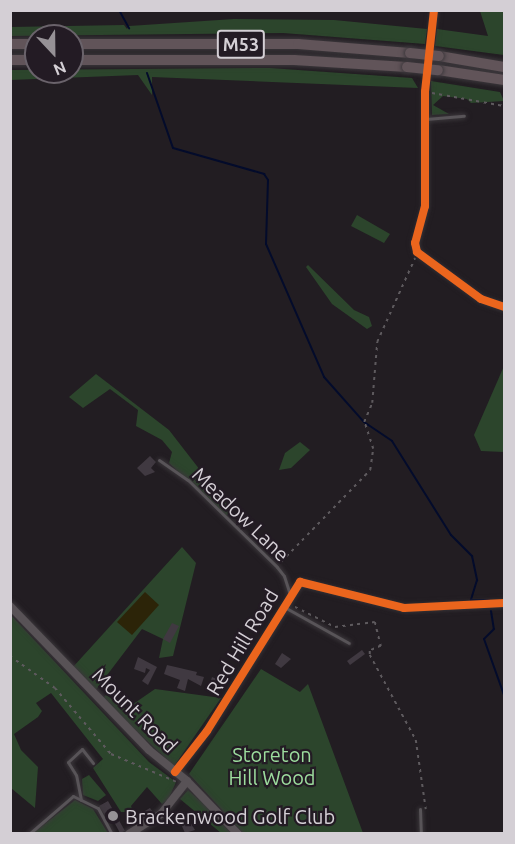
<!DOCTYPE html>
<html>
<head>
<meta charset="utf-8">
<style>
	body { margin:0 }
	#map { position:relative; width:515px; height:844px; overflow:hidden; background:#221d22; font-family:Ubuntu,sans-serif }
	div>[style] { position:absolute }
	.green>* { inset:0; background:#2c452c }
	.sand>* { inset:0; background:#2c2408 }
	.stream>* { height:2px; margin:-1px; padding:0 1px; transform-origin:1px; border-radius:1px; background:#030b2b }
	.building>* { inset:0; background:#403941 }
	.path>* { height:1.5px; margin-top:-0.75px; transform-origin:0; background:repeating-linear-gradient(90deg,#5e5a5e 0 3px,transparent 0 7.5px) }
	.roads { filter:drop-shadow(0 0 2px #3b373b) drop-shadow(0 0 2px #3b373b) }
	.lane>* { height:3px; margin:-1.5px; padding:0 1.5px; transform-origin:1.5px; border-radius:1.5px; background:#585458 }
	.street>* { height:5px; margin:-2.5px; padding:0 2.5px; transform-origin:2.5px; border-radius:2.5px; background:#585458 }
	.secondary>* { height:8px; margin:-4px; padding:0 4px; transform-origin:4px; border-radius:4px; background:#585256 }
	.highway>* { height:10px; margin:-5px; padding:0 5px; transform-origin:5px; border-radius:5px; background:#615459 }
	.bridges { filter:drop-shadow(0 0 2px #3b373b) drop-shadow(0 0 2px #3b373b) }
	.highway-bridge>* { height:10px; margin:-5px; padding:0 5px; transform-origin:5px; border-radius:5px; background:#615459 }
	.cycleway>* { height:8px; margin:-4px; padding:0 4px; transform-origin:4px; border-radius:4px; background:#eb651d }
	.dots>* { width:16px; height:16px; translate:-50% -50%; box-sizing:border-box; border:3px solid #231b24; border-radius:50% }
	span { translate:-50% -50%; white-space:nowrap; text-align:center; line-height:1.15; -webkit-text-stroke:4.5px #231b24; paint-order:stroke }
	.shield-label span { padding:2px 4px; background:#231b24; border:2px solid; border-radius:4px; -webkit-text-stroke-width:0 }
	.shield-label { font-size:18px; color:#d4cfd5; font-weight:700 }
	.street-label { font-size:20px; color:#d4cfd5 }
	.park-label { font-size:20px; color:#9cdc9d }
	.poi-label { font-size:20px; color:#d4cfd5 }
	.left { translate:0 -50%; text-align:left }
	.frame { position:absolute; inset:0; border:12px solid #d4cfd5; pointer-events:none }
	.north { position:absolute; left:24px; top:24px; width:60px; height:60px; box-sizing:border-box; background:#231b24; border:2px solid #6a636b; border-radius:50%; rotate:158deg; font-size:16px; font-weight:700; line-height:24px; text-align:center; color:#d4cfd5 }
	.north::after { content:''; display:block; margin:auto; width:21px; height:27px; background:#969196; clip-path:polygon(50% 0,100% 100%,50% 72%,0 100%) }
</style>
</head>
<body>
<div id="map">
	<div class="green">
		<div style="clip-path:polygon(480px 11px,504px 11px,504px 55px,435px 46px,437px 29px,488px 36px)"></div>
		<div style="clip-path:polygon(234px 19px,334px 20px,427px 29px,425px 44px,283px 33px,11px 36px,11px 27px,124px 25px,127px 29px,129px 26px)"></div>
		<div style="clip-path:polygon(270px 68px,412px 78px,418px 88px,152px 77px,152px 95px,138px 75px,10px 80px,11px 70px)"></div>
		<div style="clip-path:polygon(431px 81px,500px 92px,504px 101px,471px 103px,467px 99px,443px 96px,433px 105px,449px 114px,432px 115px)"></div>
		<div style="clip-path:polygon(357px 215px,390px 234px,384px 243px,351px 226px)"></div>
		<div style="clip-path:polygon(308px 265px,354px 310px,369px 317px,372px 326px,367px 329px,332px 304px,306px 267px)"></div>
		<div style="clip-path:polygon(504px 366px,504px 452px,481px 451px,474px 435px)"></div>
		<div style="clip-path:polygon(96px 374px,169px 430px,231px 510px,226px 516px,169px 463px,172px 452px,162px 440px,136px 426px,138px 410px,110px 389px,83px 408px,69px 397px)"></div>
		<div style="clip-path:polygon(300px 442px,310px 450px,291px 468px,279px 470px,285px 453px)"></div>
		<div style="clip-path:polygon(182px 547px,196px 563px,173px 656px,159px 658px,163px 639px,142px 629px,95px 691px,73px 667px)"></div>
		<div style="clip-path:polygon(10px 614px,149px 762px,176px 782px,168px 800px,162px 804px,147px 787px,131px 806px,133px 812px,121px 812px,93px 768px,103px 759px,51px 693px,36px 703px,42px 711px,38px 717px,14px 734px,21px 750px,38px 767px,35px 808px,11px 788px)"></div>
		<div style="clip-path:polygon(261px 669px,300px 692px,308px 684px,363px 833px,243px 833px,189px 774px)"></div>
		<div style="clip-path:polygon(155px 689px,221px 698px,174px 766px,102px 699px,106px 695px,126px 709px)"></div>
		<div style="clip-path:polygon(89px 775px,106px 795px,98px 801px,83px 795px,82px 779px)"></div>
		<div style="clip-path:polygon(188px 790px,204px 804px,231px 833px,221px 833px,180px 799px)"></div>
		<div style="clip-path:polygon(75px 800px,93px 809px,108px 833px,32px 834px)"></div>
	</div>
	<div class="sand">
		<div style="clip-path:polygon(145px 592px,159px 605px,132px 635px,117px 622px)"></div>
	</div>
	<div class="stream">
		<div style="left:119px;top:10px;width:21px;rotate:61deg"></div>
		<div style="left:147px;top:73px;width:79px;rotate:70.9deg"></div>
		<div style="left:173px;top:148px;width:95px;rotate:15.9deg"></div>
		<div style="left:264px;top:174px;width:7px;rotate:56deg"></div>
		<div style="left:268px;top:180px;width:64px;rotate:91.8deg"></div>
		<div style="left:266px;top:244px;width:145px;rotate:66.4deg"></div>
		<div style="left:324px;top:377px;width:60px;rotate:48.4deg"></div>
		<div style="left:364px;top:422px;width:34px;rotate:34deg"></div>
		<div style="left:392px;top:441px;width:111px;rotate:57.9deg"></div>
		<div style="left:451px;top:535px;width:30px;rotate:45deg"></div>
		<div style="left:472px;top:556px;width:25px;rotate:78deg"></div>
		<div style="left:477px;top:580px;width:21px;rotate:107deg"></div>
		<div style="left:471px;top:600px;width:18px"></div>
		<div style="left:491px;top:611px;width:18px;rotate:81deg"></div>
		<div style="left:494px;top:629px;width:14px;rotate:135deg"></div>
		<div style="left:484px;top:639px;width:59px;rotate:70.3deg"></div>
	</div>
	<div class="building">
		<div style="clip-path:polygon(150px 456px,156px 462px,151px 468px,155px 472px,145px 476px,137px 468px)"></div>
		<div style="clip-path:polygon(172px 623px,179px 626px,170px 643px,163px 639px)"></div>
		<div style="clip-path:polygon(362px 650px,365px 654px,350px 665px,347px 661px)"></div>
		<div style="clip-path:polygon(282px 653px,291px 659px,281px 668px,275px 664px)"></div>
		<div style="clip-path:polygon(138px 657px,157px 667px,148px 685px,142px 681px,150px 670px,146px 668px,145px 673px,134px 669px)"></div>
		<div style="clip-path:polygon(167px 665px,197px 672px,196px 675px,204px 677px,201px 686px,188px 679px,185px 691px,177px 688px,180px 680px,164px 674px)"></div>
		<div style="clip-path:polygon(212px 677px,226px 683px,223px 690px,210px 684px)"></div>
		<div style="clip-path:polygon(108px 801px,125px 831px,120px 833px,108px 811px,104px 814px,99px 806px)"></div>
		<div style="clip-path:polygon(150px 808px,155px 815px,140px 825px,135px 817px)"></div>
		<div style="clip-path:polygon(184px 812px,195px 830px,185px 833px,177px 815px)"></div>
	</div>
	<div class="path">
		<div style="left:432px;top:93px;width:73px;rotate:10.2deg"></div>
		<div style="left:281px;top:562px;width:128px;rotate:-45.9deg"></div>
		<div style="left:370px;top:470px;width:21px;rotate:-82deg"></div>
		<div style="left:373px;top:449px;width:28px;rotate:-108deg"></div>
		<div style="left:364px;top:422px;width:21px;rotate:-67deg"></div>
		<div style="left:372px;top:403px;width:61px;rotate:-85.3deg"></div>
		<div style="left:377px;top:342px;width:92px;rotate:-65.7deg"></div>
		<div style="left:295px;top:607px;width:45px;rotate:26.6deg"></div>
		<div style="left:335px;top:627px;width:40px;rotate:-7.1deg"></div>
		<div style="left:375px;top:622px;width:25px;rotate:76deg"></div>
		<div style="left:381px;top:646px;width:12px;rotate:156deg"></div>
		<div style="left:370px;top:651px;width:4px;rotate:90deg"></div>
		<div style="left:370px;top:655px;width:97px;rotate:61.6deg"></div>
		<div style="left:416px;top:740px;width:70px;rotate:81.8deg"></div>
		<div style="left:10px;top:656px;width:55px;rotate:35.4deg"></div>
		<div style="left:55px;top:688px;width:87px;rotate:49.7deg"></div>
		<div style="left:111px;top:754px;width:72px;rotate:23deg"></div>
	</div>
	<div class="roads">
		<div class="lane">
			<div style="left:426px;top:119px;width:38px;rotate:-5deg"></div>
			<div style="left:159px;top:460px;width:35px;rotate:35deg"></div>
			<div style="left:188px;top:480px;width:124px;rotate:44.3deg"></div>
			<div style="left:277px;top:567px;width:11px;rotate:52deg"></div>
			<div style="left:284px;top:576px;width:20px;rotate:72deg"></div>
			<div style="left:286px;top:608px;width:72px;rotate:29.1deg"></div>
			<div style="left:81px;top:800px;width:25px;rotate:-101deg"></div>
			<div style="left:76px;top:775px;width:15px;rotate:-122deg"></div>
			<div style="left:68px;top:762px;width:19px;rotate:-43deg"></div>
			<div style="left:82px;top:749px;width:18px;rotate:52deg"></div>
			<div style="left:420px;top:809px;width:25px;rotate:88deg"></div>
			<div style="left:29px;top:834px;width:58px;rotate:-40.8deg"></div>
			<div style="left:73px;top:796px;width:28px;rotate:26deg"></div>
			<div style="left:98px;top:808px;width:30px;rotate:62deg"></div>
		</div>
		<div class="street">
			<div style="left:434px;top:10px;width:82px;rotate:96.3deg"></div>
			<div style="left:425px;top:92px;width:114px;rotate:90deg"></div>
			<div style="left:425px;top:206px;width:38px;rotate:105deg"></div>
			<div style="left:415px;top:243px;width:9px;rotate:77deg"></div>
			<div style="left:417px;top:252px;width:79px;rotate:36.3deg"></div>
			<div style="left:481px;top:299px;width:24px;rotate:19deg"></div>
			<div style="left:175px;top:772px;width:52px;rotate:-52deg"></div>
			<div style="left:207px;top:731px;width:176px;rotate:-58deg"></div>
			<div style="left:300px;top:582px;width:107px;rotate:14deg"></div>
			<div style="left:404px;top:608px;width:100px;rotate:-2.9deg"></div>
		</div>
		<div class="secondary">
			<div style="left:10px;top:606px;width:200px;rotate:46deg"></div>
			<div style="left:149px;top:750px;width:49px;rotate:39.2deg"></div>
			<div style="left:187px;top:781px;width:74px;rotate:46.1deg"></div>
			<div style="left:129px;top:834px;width:38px;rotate:-32deg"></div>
			<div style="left:161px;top:814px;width:42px;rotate:-51.8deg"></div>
		</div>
		<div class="highway">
			<div style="left:10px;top:44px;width:26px"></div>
			<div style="left:72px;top:44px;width:226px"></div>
			<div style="left:298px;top:44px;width:112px;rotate:4.6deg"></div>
			<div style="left:439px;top:56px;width:66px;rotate:9.6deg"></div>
			<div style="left:10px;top:60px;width:26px"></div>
			<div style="left:72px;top:60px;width:222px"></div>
			<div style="left:294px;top:60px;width:113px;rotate:3.5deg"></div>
			<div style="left:438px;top:70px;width:67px;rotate:8.6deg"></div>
		</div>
	</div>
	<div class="bridges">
		<div class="highway-bridge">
			<div style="left:410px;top:53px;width:29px;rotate:6deg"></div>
			<div style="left:407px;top:67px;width:31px;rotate:6deg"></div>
		</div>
	</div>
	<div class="cycleway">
		<div style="left:434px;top:10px;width:82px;rotate:96.3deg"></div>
		<div style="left:425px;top:92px;width:114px;rotate:90deg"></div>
		<div style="left:425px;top:206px;width:38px;rotate:105deg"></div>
		<div style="left:415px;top:243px;width:9px;rotate:77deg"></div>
		<div style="left:417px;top:252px;width:79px;rotate:36.3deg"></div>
		<div style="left:481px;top:299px;width:24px;rotate:19deg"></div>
		<div style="left:175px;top:772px;width:52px;rotate:-52deg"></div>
		<div style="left:207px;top:731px;width:176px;rotate:-58deg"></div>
		<div style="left:300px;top:582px;width:107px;rotate:14deg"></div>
		<div style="left:404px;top:608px;width:100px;rotate:-2.9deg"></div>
	</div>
	<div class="dots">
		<div style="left:113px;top:816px;background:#969196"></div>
	</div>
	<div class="shield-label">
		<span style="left:241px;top:44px">M53</span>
	</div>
	<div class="street-label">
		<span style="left:241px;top:514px;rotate:44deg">Meadow Lane</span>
		<span style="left:242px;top:642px;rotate:-59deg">Red Hill Road</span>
		<span style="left:135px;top:710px;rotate:45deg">Mount Road</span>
	</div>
	<div class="park-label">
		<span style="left:272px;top:766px">Storeton<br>Hill Wood</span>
	</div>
	<div class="poi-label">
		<span class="left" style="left:125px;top:816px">Brackenwood Golf Club</span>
	</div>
	<div class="frame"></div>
	<div class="north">N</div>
</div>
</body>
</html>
